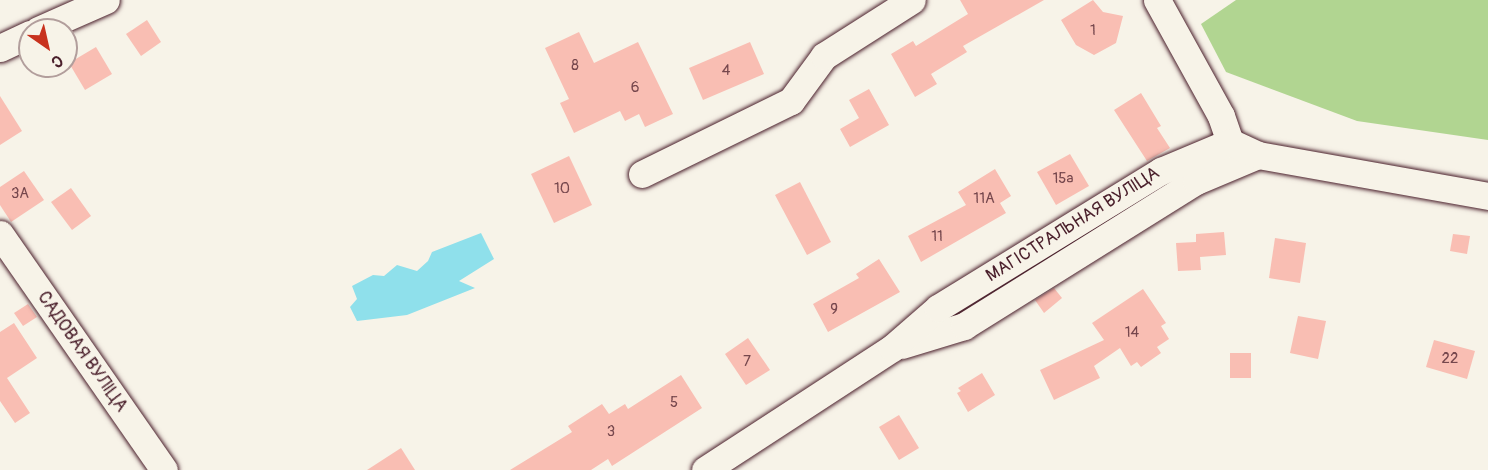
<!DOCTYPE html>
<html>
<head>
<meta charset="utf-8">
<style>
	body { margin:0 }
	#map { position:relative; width:1488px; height:470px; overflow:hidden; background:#f7f3e8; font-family:Pangolin,sans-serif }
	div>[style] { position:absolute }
	.green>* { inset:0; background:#b1d591 }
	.water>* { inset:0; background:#8fe0eb }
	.building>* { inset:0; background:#f9beb3 }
	.roads { filter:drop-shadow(0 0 2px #4a1f2b) drop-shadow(0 0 2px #4a1f2b) }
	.minor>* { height:27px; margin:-13.5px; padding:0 13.5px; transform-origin:13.5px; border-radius:13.5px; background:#f7f3e8 }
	span { translate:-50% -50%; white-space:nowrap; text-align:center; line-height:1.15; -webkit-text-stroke:6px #f7f3e8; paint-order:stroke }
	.number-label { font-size:15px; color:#76474d }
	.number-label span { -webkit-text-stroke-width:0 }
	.street-label { font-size:18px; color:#4a1f2b }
	.north { position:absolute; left:18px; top:18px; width:60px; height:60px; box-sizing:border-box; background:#f7f3e8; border:2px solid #b29e9c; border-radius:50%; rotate:146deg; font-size:16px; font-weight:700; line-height:24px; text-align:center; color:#4a1f2b }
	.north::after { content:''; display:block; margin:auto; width:21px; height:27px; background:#c8321e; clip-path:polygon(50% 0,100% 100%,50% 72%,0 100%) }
</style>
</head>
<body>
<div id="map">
	<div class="green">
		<div style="clip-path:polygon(1236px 0,1488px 0,1488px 140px,1357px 121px,1226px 72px,1201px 24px)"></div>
	</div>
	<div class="water">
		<div style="clip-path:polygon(481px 233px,494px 259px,459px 281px,475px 288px,407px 315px,357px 321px,350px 307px,357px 299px,352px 286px,373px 275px,384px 276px,397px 265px,417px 271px,428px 261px,432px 252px)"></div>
	</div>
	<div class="building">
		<div style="clip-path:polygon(960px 0,1044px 0,963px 46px,967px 52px,931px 74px,937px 84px,915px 97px,891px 54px,913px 41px,916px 46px,968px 14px)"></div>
		<div style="clip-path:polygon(1093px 0,1103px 12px,1123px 16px,1116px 43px,1094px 55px,1076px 45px,1061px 20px)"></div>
		<div style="clip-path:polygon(147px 20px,161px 42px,141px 56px,126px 34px)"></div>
		<div style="clip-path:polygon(579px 32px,594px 63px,638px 42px,673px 114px,645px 127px,639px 114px,625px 121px,620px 111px,574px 133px,560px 103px,569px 99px,545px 48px)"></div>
		<div style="clip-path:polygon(750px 42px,764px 74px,703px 100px,689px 68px)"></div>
		<div style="clip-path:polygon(96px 47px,112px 74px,85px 90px,69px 63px)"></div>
		<div style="clip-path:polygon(869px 89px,889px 125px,850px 147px,840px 129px,859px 118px,849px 100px)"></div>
		<div style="clip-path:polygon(1141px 93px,1161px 126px,1157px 128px,1170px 148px,1147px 161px,1114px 110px)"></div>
		<div style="clip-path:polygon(0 96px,22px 131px,0 145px)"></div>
		<div style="clip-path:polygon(1070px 154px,1089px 186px,1056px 205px,1037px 172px)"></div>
		<div style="clip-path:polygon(569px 156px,592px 205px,554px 223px,531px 174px)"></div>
		<div style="clip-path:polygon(995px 169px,1011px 196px,1000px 203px,1006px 213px,921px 262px,908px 236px,966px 205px,958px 192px)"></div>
		<div style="clip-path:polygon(24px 171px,44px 200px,11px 222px,0 205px,0 187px)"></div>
		<div style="clip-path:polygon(800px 182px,831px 242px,807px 255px,775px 195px)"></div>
		<div style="clip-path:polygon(71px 188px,91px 216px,72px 230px,51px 202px)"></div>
		<div style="clip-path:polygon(1224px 232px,1226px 255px,1200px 257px,1201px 270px,1178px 271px,1176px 243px,1196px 242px,1196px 234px)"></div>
		<div style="clip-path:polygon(1453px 234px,1470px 236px,1467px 254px,1450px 251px)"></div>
		<div style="clip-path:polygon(1275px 238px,1306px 243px,1300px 283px,1269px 278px)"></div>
		<div style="clip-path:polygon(879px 259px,900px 292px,828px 332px,813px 304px,859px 278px,856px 274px)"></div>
		<div style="clip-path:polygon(1054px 288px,1062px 298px,1044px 313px,1035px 300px)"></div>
		<div style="clip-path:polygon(1143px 289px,1166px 323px,1161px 326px,1169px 339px,1157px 347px,1161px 353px,1141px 367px,1137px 362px,1131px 366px,1120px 348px,1094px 366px,1100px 378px,1054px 400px,1040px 370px,1104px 340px,1092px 323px)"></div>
		<div style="clip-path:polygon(28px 304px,37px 317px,23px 326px,14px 313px)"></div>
		<div style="clip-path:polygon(1298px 316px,1326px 321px,1318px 359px,1290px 353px)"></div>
		<div style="clip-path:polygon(14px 323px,37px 358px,7px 378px,30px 413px,15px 423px,0 401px,0 332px)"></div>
		<div style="clip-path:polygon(748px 338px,770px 370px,746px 385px,725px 354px)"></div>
		<div style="clip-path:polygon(1434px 340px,1475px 351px,1467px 379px,1426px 367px)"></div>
		<div style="clip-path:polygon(1230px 353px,1251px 353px,1251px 378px,1230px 378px)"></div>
		<div style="clip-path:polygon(982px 373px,995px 395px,968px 412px,957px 393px,961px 391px,958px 388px)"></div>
		<div style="clip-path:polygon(681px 375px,702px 408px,612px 466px,608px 459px,591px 470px,510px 470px,572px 432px,568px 426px,602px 404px,609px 414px,625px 404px,628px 409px)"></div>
		<div style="clip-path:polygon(899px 415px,919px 448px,899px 460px,879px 427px)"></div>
		<div style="clip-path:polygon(401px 448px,415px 470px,367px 470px)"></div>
	</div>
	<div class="roads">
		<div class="minor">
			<div style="left:1157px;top:0;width:132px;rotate:61.1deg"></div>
			<div style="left:1221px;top:116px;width:28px;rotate:71deg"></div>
			<div style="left:38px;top:30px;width:74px;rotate:-23.8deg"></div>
			<div style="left:0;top:48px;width:33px;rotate:-25deg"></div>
			<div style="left:642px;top:174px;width:166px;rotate:-26.1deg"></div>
			<div style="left:791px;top:101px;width:56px;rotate:-53.7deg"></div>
			<div style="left:824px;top:56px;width:104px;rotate:-32.5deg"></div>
			<div style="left:0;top:234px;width:287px;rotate:55.2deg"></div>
			<div style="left:902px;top:345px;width:65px;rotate:-17deg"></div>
			<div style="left:964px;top:326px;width:274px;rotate:-32deg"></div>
			<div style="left:1196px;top:181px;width:67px;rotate:-22.8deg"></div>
			<div style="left:705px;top:470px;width:223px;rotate:-33.1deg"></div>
			<div style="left:892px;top:348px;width:61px;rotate:-41deg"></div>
			<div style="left:938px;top:308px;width:262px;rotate:-31.6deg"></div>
			<div style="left:1161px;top:171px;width:75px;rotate:-22.8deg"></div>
			<div style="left:1230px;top:142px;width:31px;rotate:25deg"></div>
			<div style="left:1258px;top:155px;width:234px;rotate:10.1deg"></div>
		</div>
	</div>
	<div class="number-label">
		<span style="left:1093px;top:31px">1</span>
		<span style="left:575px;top:66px">8</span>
		<span style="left:726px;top:71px">4</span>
		<span style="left:635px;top:88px">6</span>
		<span style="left:1063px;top:179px">15а</span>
		<span style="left:562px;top:189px">10</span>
		<span style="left:20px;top:194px">3А</span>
		<span style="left:984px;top:199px">11А</span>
		<span style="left:937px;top:237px">11</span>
		<span style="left:834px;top:310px">9</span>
		<span style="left:1132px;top:333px">14</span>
		<span style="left:1450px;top:359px">22</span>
		<span style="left:747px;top:362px">7</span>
		<span style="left:674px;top:403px">5</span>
		<span style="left:611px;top:432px">3</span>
	</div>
	<div class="street-label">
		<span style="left:1073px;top:225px;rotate:-32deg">МАГІСТРАЛЬНАЯ ВУЛІЦА</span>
		<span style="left:82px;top:352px;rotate:55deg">САДОВАЯ ВУЛІЦА</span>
	</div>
	<div class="north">С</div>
</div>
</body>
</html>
